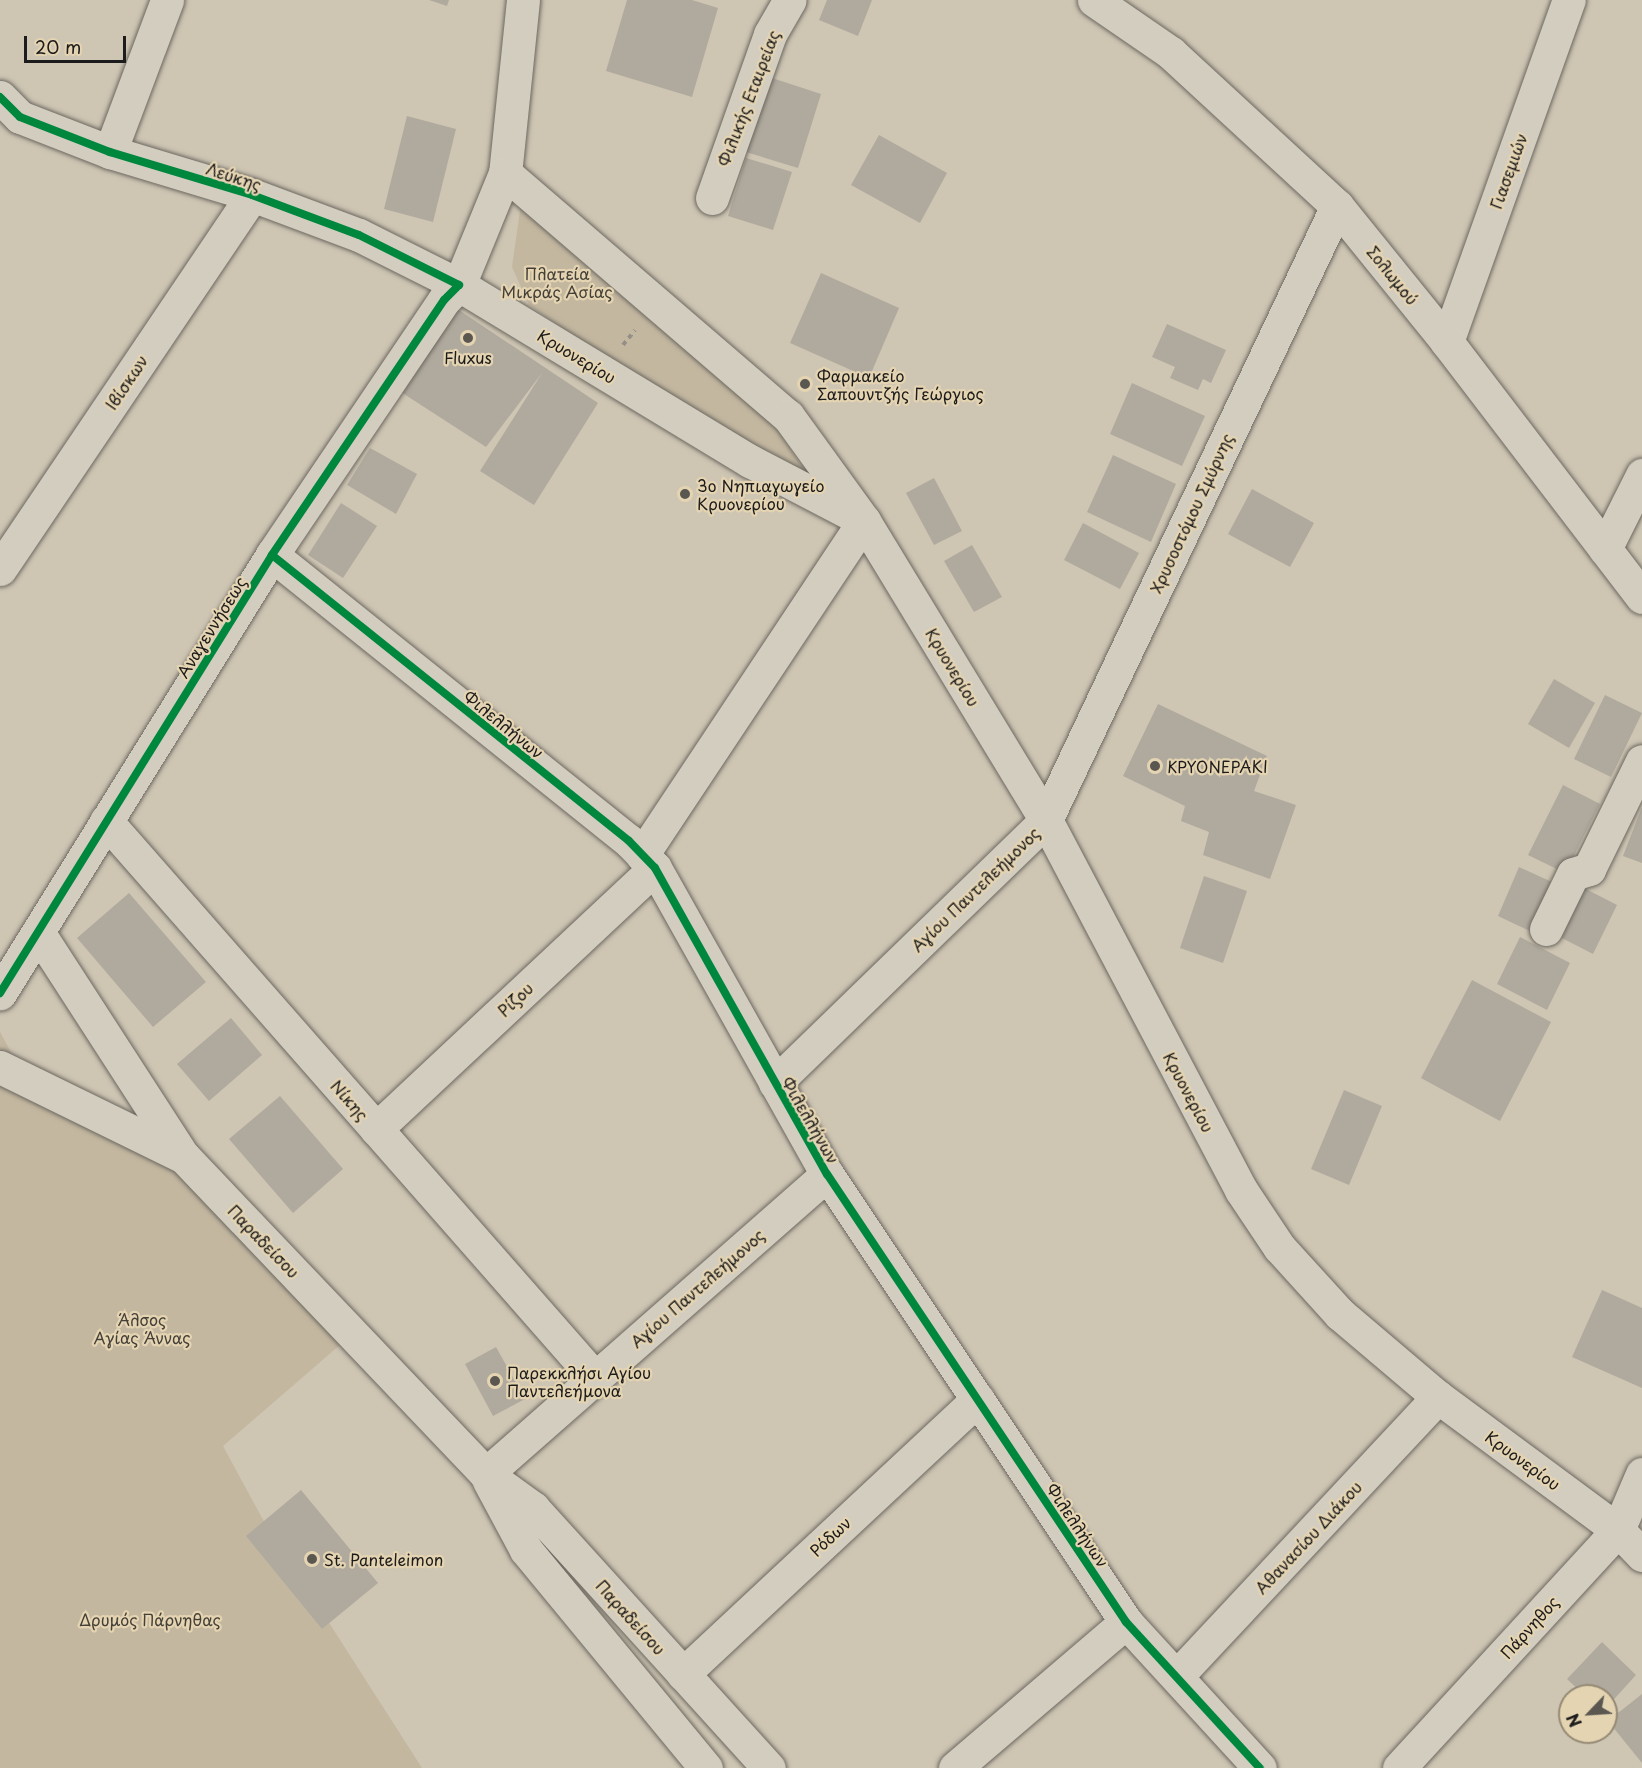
<!DOCTYPE html>
<html>
<head>
<meta charset="utf-8">
<style>
	body { margin:0 }
	#map { position:relative; width:1642px; height:1768px; overflow:hidden; background:#cec5b3; font-family:"Playpen Sans",sans-serif }
	div>[style] { position:absolute }
	.green>* { inset:0; background:#c3b7a0 }
	.building>* { inset:0; background:#b0aa9e }
	.path>* { height:4px; margin-top:-2px; transform-origin:0; background:repeating-linear-gradient(90deg,#959087 0 4.5px,transparent 0 9px) }
	.roads { filter:drop-shadow(0 0 2px #6c6860) drop-shadow(0 0 2px #6c6860) }
	.minor>* { height:33px; margin:-16.5px; padding:0 16.5px; transform-origin:16.5px; border-radius:16.5px; background:#d3cdc0 }
	.major>* { height:33px; margin:-16.5px; padding:0 16.5px; transform-origin:16.5px; border-radius:16.5px; background:#d3cdc0 }
	.cycleway>* { height:8px; margin:-4px; padding:0 4px; transform-origin:4px; border-radius:4px; background:#00873e }
	.dots>* { width:16px; height:16px; translate:-50% -50%; box-sizing:border-box; border:3px solid #e5d4b1; border-radius:50% }
	span { translate:-50% -50%; white-space:nowrap; text-align:center; line-height:1.15; -webkit-text-stroke:4.5px #e5d4b1; paint-order:stroke }
	.street-label { font-size:16px; color:#1c1c1c }
	.park-label { font-size:16px; color:#444039 }
	.poi-label { font-size:16px; color:#1c1c1c }
	.left { translate:0 -50%; text-align:left }
	.north { position:absolute; left:1558px; top:1684px; width:60px; height:60px; box-sizing:border-box; background:#e5d4b1; border:2px solid #958a75; border-radius:50%; rotate:245deg; font-size:16px; font-weight:700; line-height:24px; text-align:center; color:#1c1c1c }
	.north::after { content:''; display:block; margin:auto; width:21px; height:27px; background:#5a5751; clip-path:polygon(50% 0,100% 100%,50% 72%,0 100%) }
	.scale { position:absolute; left:24px; top:36px; width:102px; height:27px; box-sizing:border-box; border:3px solid #1c1c1c; border-top:0; padding-left:8px; font-size:18px; line-height:21px; white-space:nowrap; color:#1c1c1c; -webkit-text-stroke:4px #e5d4b1; paint-order:stroke }
</style>
</head>
<body>
<div id="map">
	<div class="green">
		<div style="clip-path:polygon(521px 204px,775px 425px,815px 488px,624px 370px,529px 305px,512px 267px)"></div>
		<div style="clip-path:polygon(0 1032px,19px 1067px,184px 1157px,341px 1344px,223px 1446px,262px 1518px,422px 1768px,0 1768px)"></div>
	</div>
	<div class="building">
		<div style="clip-path:polygon(429px 0,449px 0,447px 6px)"></div>
		<div style="clip-path:polygon(627px 0,692px 0,718px 8px,692px 97px,606px 71px)"></div>
		<div style="clip-path:polygon(827px 0,872px 0,858px 36px,819px 20px)"></div>
		<div style="clip-path:polygon(769px 77px,821px 94px,798px 168px,746px 152px)"></div>
		<div style="clip-path:polygon(407px 116px,456px 129px,433px 222px,384px 209px)"></div>
		<div style="clip-path:polygon(879px 135px,947px 173px,920px 223px,851px 185px)"></div>
		<div style="clip-path:polygon(746px 158px,792px 172px,773px 230px,728px 216px)"></div>
		<div style="clip-path:polygon(821px 273px,899px 308px,869px 378px,790px 343px)"></div>
		<div style="clip-path:polygon(444px 300px,598px 403px,534px 505px,480px 471px,542px 373px,486px 447px,390px 385px)"></div>
		<div style="clip-path:polygon(1167px 324px,1226px 350px,1211px 383px,1203px 379px,1198px 390px,1170px 378px,1175px 367px,1152px 357px)"></div>
		<div style="clip-path:polygon(1132px 383px,1205px 416px,1182px 466px,1110px 434px)"></div>
		<div style="clip-path:polygon(370px 448px,417px 474px,396px 514px,347px 485px)"></div>
		<div style="clip-path:polygon(1113px 455px,1176px 484px,1151px 542px,1087px 512px)"></div>
		<div style="clip-path:polygon(934px 478px,962px 531px,934px 545px,906px 493px)"></div>
		<div style="clip-path:polygon(1252px 489px,1314px 523px,1290px 567px,1228px 534px)"></div>
		<div style="clip-path:polygon(341px 503px,377px 526px,343px 578px,308px 555px)"></div>
		<div style="clip-path:polygon(1083px 523px,1139px 553px,1120px 589px,1064px 560px)"></div>
		<div style="clip-path:polygon(972px 545px,1002px 597px,974px 612px,944px 561px)"></div>
		<div style="clip-path:polygon(1554px 679px,1595px 703px,1569px 748px,1528px 724px)"></div>
		<div style="clip-path:polygon(1605px 695px,1642px 713px,1611px 777px,1574px 759px)"></div>
		<div style="clip-path:polygon(1158px 704px,1267px 756px,1254px 791px,1296px 805px,1270px 879px,1203px 855px,1209px 832px,1181px 821px,1185px 806px,1123px 776px)"></div>
		<div style="clip-path:polygon(1563px 785px,1600px 804px,1565px 873px,1528px 855px)"></div>
		<div style="clip-path:polygon(1642px 807px,1642px 863px,1623px 856px)"></div>
		<div style="clip-path:polygon(1519px 867px,1552px 882px,1530px 931px,1498px 916px)"></div>
		<div style="clip-path:polygon(1204px 876px,1247px 891px,1223px 963px,1180px 948px)"></div>
		<div style="clip-path:polygon(1584px 888px,1617px 905px,1593px 954px,1560px 937px)"></div>
		<div style="clip-path:polygon(129px 893px,206px 982px,153px 1027px,77px 938px)"></div>
		<div style="clip-path:polygon(1520px 937px,1570px 963px,1547px 1010px,1497px 984px)"></div>
		<div style="clip-path:polygon(1472px 980px,1551px 1022px,1500px 1121px,1421px 1078px)"></div>
		<div style="clip-path:polygon(231px 1018px,262px 1055px,209px 1101px,177px 1064px)"></div>
		<div style="clip-path:polygon(1344px 1090px,1382px 1106px,1349px 1185px,1311px 1169px)"></div>
		<div style="clip-path:polygon(280px 1096px,343px 1169px,293px 1213px,229px 1139px)"></div>
		<div style="clip-path:polygon(1602px 1290px,1642px 1308px,1642px 1388px,1572px 1357px)"></div>
		<div style="clip-path:polygon(496px 1347px,525px 1399px,493px 1416px,465px 1364px)"></div>
		<div style="clip-path:polygon(301px 1490px,378px 1583px,322px 1629px,246px 1536px)"></div>
		<div style="clip-path:polygon(1602px 1642px,1636px 1675px,1606px 1708px,1606px 1696px,1585px 1696px,1567px 1679px)"></div>
		<div style="clip-path:polygon(1642px 1694px,1642px 1763px,1608px 1721px)"></div>
	</div>
	<div class="path">
		<div style="left:623px;top:345px;width:19px;rotate:-51deg"></div>
	</div>
	<div class="roads">
		<div class="minor">
			<div style="left:0;top:97px;width:28px;rotate:45deg"></div>
			<div style="left:20px;top:117px;width:97px;rotate:21.3deg"></div>
			<div style="left:110px;top:152px;width:148px;rotate:16.8deg"></div>
			<div style="left:252px;top:195px;width:114px;rotate:20.5deg"></div>
			<div style="left:359px;top:235px;width:112px;rotate:26.6deg"></div>
			<div style="left:459px;top:285px;width:21px;rotate:135deg"></div>
			<div style="left:444px;top:300px;width:308px;rotate:124deg"></div>
			<div style="left:272px;top:555px;width:516px;rotate:121.84deg"></div>
			<div style="left:110px;top:152px;width:162px;rotate:-69.4deg"></div>
			<div style="left:712px;top:198px;width:174px;rotate:-70.5deg"></div>
			<div style="left:770px;top:34px;width:39px;rotate:-60deg"></div>
			<div style="left:1447px;top:342px;width:363px;rotate:-70.4deg"></div>
			<div style="left:1605px;top:549px;width:83px;rotate:-63.4deg"></div>
			<div style="left:272px;top:555px;width:457px;rotate:38.7deg"></div>
			<div style="left:629px;top:841px;width:37px;rotate:46deg"></div>
			<div style="left:655px;top:868px;width:351px;rotate:60.7deg"></div>
			<div style="left:827px;top:1174px;width:539px;rotate:56.28deg"></div>
			<div style="left:1126px;top:1622px;width:198px;rotate:47.5deg"></div>
			<div style="left:0;top:569px;width:451px;rotate:-56deg"></div>
			<div style="left:106px;top:821px;width:741px;rotate:48.72deg"></div>
			<div style="left:642px;top:855px;width:401px;rotate:-56.4deg"></div>
			<div style="left:1546px;top:929px;width:61px;rotate:-63.9deg"></div>
			<div style="left:1573px;top:874px;width:17px;rotate:-17deg"></div>
			<div style="left:1589px;top:869px;width:120px;rotate:-63.9deg"></div>
			<div style="left:38px;top:932px;width:267px;rotate:57.1deg"></div>
			<div style="left:0;top:1067px;width:205px;rotate:26.1deg"></div>
			<div style="left:184px;top:1157px;width:438px;rotate:46.4deg"></div>
			<div style="left:486px;top:1474px;width:58px;rotate:35.9deg"></div>
			<div style="left:533px;top:1508px;width:351px;rotate:47.8deg"></div>
			<div style="left:775px;top:1083px;width:378px;rotate:-44.1deg"></div>
			<div style="left:1046px;top:820px;width:679px;rotate:-64.64deg"></div>
			<div style="left:376px;top:1129px;width:382px;rotate:-43.1deg"></div>
			<div style="left:486px;top:1474px;width:454px;rotate:-41.3deg"></div>
			<div style="left:489px;top:1481px;width:78px;rotate:61.8deg"></div>
			<div style="left:526px;top:1550px;width:283px;rotate:50.5deg"></div>
			<div style="left:683px;top:1674px;width:403px;rotate:-43deg"></div>
			<div style="left:1177px;top:1676px;width:382px;rotate:-46.9deg"></div>
			<div style="left:955px;top:1768px;width:225px;rotate:-40.5deg"></div>
			<div style="left:1399px;top:1768px;width:323px;rotate:-47.4deg"></div>
			<div style="left:1618px;top:1530px;width:61px;rotate:-66.8deg"></div>
		</div>
		<div class="major">
			<div style="left:523px;top:0;width:174px;rotate:95.9deg"></div>
			<div style="left:505px;top:173px;width:121px;rotate:112.3deg"></div>
			<div style="left:459px;top:285px;width:340px;rotate:31.2deg"></div>
			<div style="left:750px;top:461px;width:121px;rotate:27.6deg"></div>
			<div style="left:1094px;top:0;width:93px;rotate:34.5deg"></div>
			<div style="left:1171px;top:53px;width:226px;rotate:42.7deg"></div>
			<div style="left:1337px;top:206px;width:175px;rotate:51deg"></div>
			<div style="left:1447px;top:342px;width:321px;rotate:52.6deg"></div>
			<div style="left:505px;top:173px;width:373px;rotate:40.7deg"></div>
			<div style="left:788px;top:416px;width:130px;rotate:54.1deg"></div>
			<div style="left:864px;top:521px;width:350px;rotate:58.7deg"></div>
			<div style="left:1046px;top:820px;width:418px;rotate:62.2deg"></div>
			<div style="left:1241px;top:1190px;width:69px;rotate:56.3deg"></div>
			<div style="left:1279px;top:1247px;width:91px;rotate:47.7deg"></div>
			<div style="left:1340px;top:1314px;width:128px;rotate:40.3deg"></div>
			<div style="left:1438px;top:1397px;width:224px;rotate:36.5deg"></div>
			<div style="left:1618px;top:1530px;width:35px;rotate:46deg"></div>
		</div>
	</div>
	<div class="cycleway">
		<div style="left:0;top:97px;width:28px;rotate:45deg"></div>
		<div style="left:20px;top:117px;width:97px;rotate:21.3deg"></div>
		<div style="left:110px;top:152px;width:148px;rotate:16.8deg"></div>
		<div style="left:252px;top:195px;width:114px;rotate:20.5deg"></div>
		<div style="left:359px;top:235px;width:112px;rotate:26.6deg"></div>
		<div style="left:459px;top:285px;width:21px;rotate:135deg"></div>
		<div style="left:444px;top:300px;width:308px;rotate:124deg"></div>
		<div style="left:272px;top:555px;width:516px;rotate:121.84deg"></div>
		<div style="left:272px;top:555px;width:457px;rotate:38.7deg"></div>
		<div style="left:629px;top:841px;width:37px;rotate:46deg"></div>
		<div style="left:655px;top:868px;width:351px;rotate:60.7deg"></div>
		<div style="left:827px;top:1174px;width:539px;rotate:56.28deg"></div>
		<div style="left:1126px;top:1622px;width:198px;rotate:47.5deg"></div>
	</div>
	<div class="dots">
		<div style="left:468px;top:338px;background:#5a5751"></div>
		<div style="left:805px;top:384px;background:#5a5751"></div>
		<div style="left:685px;top:494px;background:#5a5751"></div>
		<div style="left:1155px;top:766px;background:#5a5751"></div>
		<div style="left:495px;top:1381px;background:#5a5751"></div>
		<div style="left:312px;top:1559px;background:#5a5751"></div>
	</div>
	<div class="street-label">
		<span style="left:748px;top:98px;rotate:-69deg">Φιλικής Εταιρείας</span>
		<span style="left:1508px;top:171px;rotate:-70deg">Γιασεμιών</span>
		<span style="left:234px;top:176px;rotate:18deg">Λεύκης</span>
		<span style="left:1393px;top:275px;rotate:51deg">Σολωμού</span>
		<span style="left:577px;top:356px;rotate:31deg">Κρυονερίου</span>
		<span style="left:126px;top:382px;rotate:-56deg">Ιβίσκων</span>
		<span style="left:1191px;top:513px;rotate:-65deg">Χρυσοστόμου Σμύρνης</span>
		<span style="left:211px;top:627px;rotate:-58deg">Αναγεννήσεως</span>
		<span style="left:953px;top:667px;rotate:59deg">Κρυονερίου</span>
		<span style="left:504px;top:724px;rotate:39deg">Φιλελλήνων</span>
		<span style="left:975px;top:889px;rotate:-44deg">Αγίου Παντελεήμονος</span>
		<span style="left:515px;top:999px;rotate:-43deg">Ρίζου</span>
		<span style="left:1189px;top:1092px;rotate:62deg">Κρυονερίου</span>
		<span style="left:350px;top:1100px;rotate:49deg">Νίκης</span>
		<span style="left:811px;top:1120px;rotate:60deg">Φιλελλήνων</span>
		<span style="left:264px;top:1241px;rotate:46deg">Παραδείσου</span>
		<span style="left:697px;top:1288px;rotate:-41deg">Αγίου Παντελεήμονος</span>
		<span style="left:1523px;top:1460px;rotate:36deg">Κρυονερίου</span>
		<span style="left:1078px;top:1525px;rotate:56deg">Φιλελλήνων</span>
		<span style="left:830px;top:1536px;rotate:-43deg">Ρόδων</span>
		<span style="left:1308px;top:1537px;rotate:-47deg">Αθανασίου Διάκου</span>
		<span style="left:631px;top:1617px;rotate:48deg">Παραδείσου</span>
		<span style="left:1529px;top:1627px;rotate:-48deg">Πάρνηθος</span>
	</div>
	<div class="park-label">
		<span style="left:557px;top:282px">Πλατεία<br>Μικράς Ασίας</span>
		<span style="left:142px;top:1328px">Άλσος<br>Αγίας Άννας</span>
		<span style="left:150px;top:1619px">Δρυμός Πάρνηθας</span>
	</div>
	<div class="poi-label">
		<span style="left:468px;top:357px">Fluxus</span>
		<span class="left" style="left:817px;top:384px">Φαρμακείο<br>Σαπουντζής Γεώργιος</span>
		<span class="left" style="left:697px;top:494px">3ο Νηπιαγωγείο<br>Κρυονερίου</span>
		<span class="left" style="left:1167px;top:766px">ΚΡΥΟΝΕΡΑΚΙ</span>
		<span class="left" style="left:507px;top:1381px">Παρεκκλήσι Αγίου<br>Παντελεήμονα</span>
		<span class="left" style="left:324px;top:1559px">St. Panteleimon</span>
	</div>
	<div class="north">N</div>
	<div class="scale">20 m</div>
</div>
</body>
</html>
